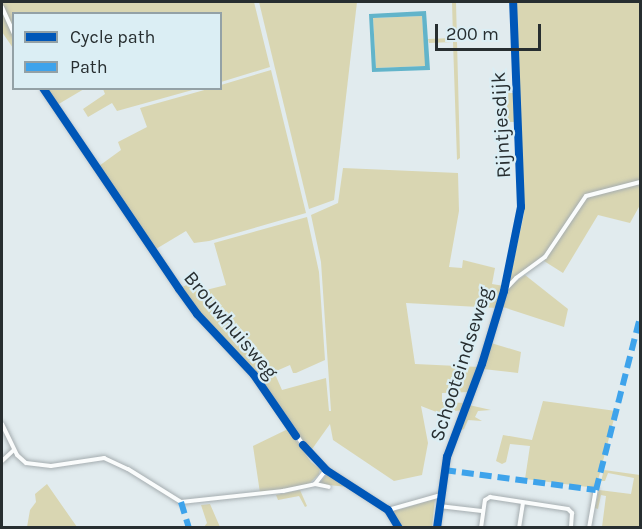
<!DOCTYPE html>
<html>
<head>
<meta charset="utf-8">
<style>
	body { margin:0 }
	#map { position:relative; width:642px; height:529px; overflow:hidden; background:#e1ebee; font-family:Karla,sans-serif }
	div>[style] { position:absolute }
	.green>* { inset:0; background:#d9d6b2 }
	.water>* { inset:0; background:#62b4ca }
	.roads { filter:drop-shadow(0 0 2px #a4acaf) drop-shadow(0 0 2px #a4acaf) }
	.minor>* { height:4px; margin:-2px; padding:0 2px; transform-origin:2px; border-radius:2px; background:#fafcfc }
	.quiet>* { height:6px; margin-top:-3px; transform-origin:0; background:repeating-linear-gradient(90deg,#3ea3eb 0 12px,transparent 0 18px) }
	.cycleway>* { height:8px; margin:-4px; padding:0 4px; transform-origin:4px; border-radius:4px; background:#0057b8 }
	span { translate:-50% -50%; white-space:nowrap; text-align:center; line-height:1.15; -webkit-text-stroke:4.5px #dbeef4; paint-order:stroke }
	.street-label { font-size:20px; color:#272e30 }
	.frame { position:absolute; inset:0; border:3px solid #272e30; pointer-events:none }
	.legend { position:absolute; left:12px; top:12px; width:210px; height:78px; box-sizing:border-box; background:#dbeef4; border:2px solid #93a1a6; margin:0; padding:8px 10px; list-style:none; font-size:18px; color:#272e30 }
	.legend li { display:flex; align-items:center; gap:12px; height:30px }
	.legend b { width:30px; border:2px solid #93a1a6 }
	.scale { position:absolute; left:435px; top:24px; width:106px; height:27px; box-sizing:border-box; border:3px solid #272e30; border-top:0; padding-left:8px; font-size:18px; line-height:21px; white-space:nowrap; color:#272e30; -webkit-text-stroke:4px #dbeef4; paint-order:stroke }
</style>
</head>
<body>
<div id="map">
	<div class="green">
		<div style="clip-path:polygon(2px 2px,254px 2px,270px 67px,221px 82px,220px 14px,14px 14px,13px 48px,2px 32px)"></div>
		<div style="clip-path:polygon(259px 2px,357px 2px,334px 200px,309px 209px)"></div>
		<div style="clip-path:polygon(452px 2px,456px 2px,460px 158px,457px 160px,453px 42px,429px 43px,428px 39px,453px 38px)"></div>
		<div style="clip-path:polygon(516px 2px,640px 2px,640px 205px,630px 223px,598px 215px,563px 273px,544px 261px,583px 202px,579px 203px,545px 254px,509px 282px,524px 214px)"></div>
		<div style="clip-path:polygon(422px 16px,426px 66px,376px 68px,373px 18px)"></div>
		<div style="clip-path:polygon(271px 70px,306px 213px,209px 241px,194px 243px,186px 231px,156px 249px,99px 166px,121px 150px,118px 142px,147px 127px,140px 108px,208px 89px,220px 88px,221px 85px)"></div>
		<div style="clip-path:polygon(46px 89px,84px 89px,57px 105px)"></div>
		<div style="clip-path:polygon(103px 89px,196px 89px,117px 111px,112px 103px,88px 117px,83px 109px,105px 94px)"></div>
		<div style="clip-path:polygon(507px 93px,514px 93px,515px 122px,507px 122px)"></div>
		<div style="clip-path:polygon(343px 168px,458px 173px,459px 211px,449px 267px,462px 268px,463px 260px,495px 268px,492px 284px,504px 286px,497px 308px,406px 303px,415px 364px,479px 367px,470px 392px,442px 393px,442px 402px,465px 403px,463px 410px,439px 413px,421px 406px,428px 443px,422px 475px,394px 481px,333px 440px,330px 424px,310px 452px,257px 376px,193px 304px,182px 287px,198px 280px,202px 291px,226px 285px,214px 243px,307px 217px,319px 272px,325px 360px,296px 373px,293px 373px,290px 365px,274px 372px,282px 390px,326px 378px,329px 411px,331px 411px,321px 262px,311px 215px,338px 203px)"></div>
		<div style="clip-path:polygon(525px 275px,568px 309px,564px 327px,503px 307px,509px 287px)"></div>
		<div style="clip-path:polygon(491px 343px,521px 352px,518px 373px,483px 369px)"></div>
		<div style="clip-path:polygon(543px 401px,616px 411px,596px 488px,525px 479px,530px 446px,510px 444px,506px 462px,502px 464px,496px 461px,503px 435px,532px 440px)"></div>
		<div style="clip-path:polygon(469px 405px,491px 410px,478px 411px,475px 417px,482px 421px,468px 420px,464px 429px,461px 430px)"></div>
		<div style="clip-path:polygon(288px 429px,311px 462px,320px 469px,319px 474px,307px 486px,260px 493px,253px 446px)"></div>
		<div style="clip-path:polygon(604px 470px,640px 475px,640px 527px,602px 527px,606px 496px,601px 495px,598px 509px,595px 508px,599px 490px,631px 494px,634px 478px,608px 473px,605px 481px,601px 481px)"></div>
		<div style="clip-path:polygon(328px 473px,348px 487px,319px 484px)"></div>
		<div style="clip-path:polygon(47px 484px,77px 527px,27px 527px,30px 510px,36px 502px,35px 494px)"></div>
		<div style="clip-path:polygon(300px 490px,307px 506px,305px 507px,299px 496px,278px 500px,276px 495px)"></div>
		<div style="clip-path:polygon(435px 499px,432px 527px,401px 527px,391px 512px)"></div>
		<div style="clip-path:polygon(210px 504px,220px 527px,204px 527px,207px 523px,201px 505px)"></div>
	</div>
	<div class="water">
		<div style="clip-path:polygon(evenodd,426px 11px,430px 70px,372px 72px,369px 14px,426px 11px,422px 16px,425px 66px,376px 68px,373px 18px,422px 16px)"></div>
	</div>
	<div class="roads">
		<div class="minor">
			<div style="left:2px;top:7px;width:30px;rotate:66deg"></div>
			<div style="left:43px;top:88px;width:243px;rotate:55.9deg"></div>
			<div style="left:179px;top:289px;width:31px;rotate:54deg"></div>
			<div style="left:197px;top:314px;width:83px;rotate:46.9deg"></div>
			<div style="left:254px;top:375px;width:92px;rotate:54.8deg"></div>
			<div style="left:307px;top:450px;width:28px;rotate:46deg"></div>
			<div style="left:326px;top:470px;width:74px;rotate:32.8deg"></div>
			<div style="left:388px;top:510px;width:21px;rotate:59deg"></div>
			<div style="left:2px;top:424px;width:34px;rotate:64deg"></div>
			<div style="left:17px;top:455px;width:12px;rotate:42deg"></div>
			<div style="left:26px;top:463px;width:25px;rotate:7deg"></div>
			<div style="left:51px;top:466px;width:54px;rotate:-8.6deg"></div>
			<div style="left:104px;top:458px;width:26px;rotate:25deg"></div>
			<div style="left:128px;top:469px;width:62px;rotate:31.9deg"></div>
			<div style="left:181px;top:502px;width:103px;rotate:-6.2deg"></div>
			<div style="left:283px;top:491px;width:33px;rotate:-12deg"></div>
			<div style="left:315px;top:484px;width:14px;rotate:12deg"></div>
			<div style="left:2px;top:461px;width:16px;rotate:-43deg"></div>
			<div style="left:315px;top:484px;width:18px;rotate:-52deg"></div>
			<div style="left:439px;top:506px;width:43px;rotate:6.6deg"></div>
			<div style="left:388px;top:510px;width:55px;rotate:-15.8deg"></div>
			<div style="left:437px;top:528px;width:72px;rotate:-82deg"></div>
			<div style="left:447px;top:457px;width:99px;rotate:-69.4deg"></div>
			<div style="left:482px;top:364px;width:76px;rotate:-73.2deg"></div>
			<div style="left:504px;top:291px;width:18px;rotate:-47deg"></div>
			<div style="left:516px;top:278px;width:36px;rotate:-36deg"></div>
			<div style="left:545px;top:257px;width:73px;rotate:-56.1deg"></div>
			<div style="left:586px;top:196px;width:56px;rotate:-14.5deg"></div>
			<div style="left:481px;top:528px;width:28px;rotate:-82deg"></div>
			<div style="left:485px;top:500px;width:6px;rotate:-31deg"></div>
			<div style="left:490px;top:497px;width:79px;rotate:8.7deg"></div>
			<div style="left:568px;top:509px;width:6px;rotate:45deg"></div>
			<div style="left:572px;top:513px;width:15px;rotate:94deg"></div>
			<div style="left:519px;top:528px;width:25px;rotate:-81deg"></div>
			<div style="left:589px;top:528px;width:39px;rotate:-80deg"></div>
		</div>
	</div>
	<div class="quiet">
		<div style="left:444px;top:470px;width:153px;rotate:7.5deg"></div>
		<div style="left:596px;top:490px;width:178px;rotate:-75.7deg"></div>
		<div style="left:181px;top:502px;width:27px;rotate:73deg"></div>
	</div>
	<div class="cycleway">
		<div style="left:43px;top:88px;width:243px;rotate:55.9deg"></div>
		<div style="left:179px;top:289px;width:31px;rotate:54deg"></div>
		<div style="left:197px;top:314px;width:83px;rotate:46.9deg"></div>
		<div style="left:254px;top:375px;width:74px;rotate:55.5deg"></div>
		<div style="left:303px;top:445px;width:34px;rotate:47deg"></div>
		<div style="left:326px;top:470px;width:74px;rotate:32.8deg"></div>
		<div style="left:388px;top:510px;width:21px;rotate:59deg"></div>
		<div style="left:437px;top:528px;width:72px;rotate:-82deg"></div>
		<div style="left:447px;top:457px;width:99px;rotate:-69.4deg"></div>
		<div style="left:482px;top:364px;width:76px;rotate:-73.2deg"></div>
		<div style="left:504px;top:291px;width:86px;rotate:-78.6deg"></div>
		<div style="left:521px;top:207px;width:205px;rotate:-92.2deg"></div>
	</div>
	<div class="street-label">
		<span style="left:501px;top:125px;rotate:-93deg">Rijntjesdijk</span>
		<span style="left:231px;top:325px;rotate:50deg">Brouwhuisweg</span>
		<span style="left:461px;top:364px;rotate:-72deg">Schooteindseweg</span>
	</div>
	<div class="frame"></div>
	<ul class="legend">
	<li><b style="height:8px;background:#0057b8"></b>Cycle path</li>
	<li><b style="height:8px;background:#3ea3eb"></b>Path</li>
	</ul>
	<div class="scale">200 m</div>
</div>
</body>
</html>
